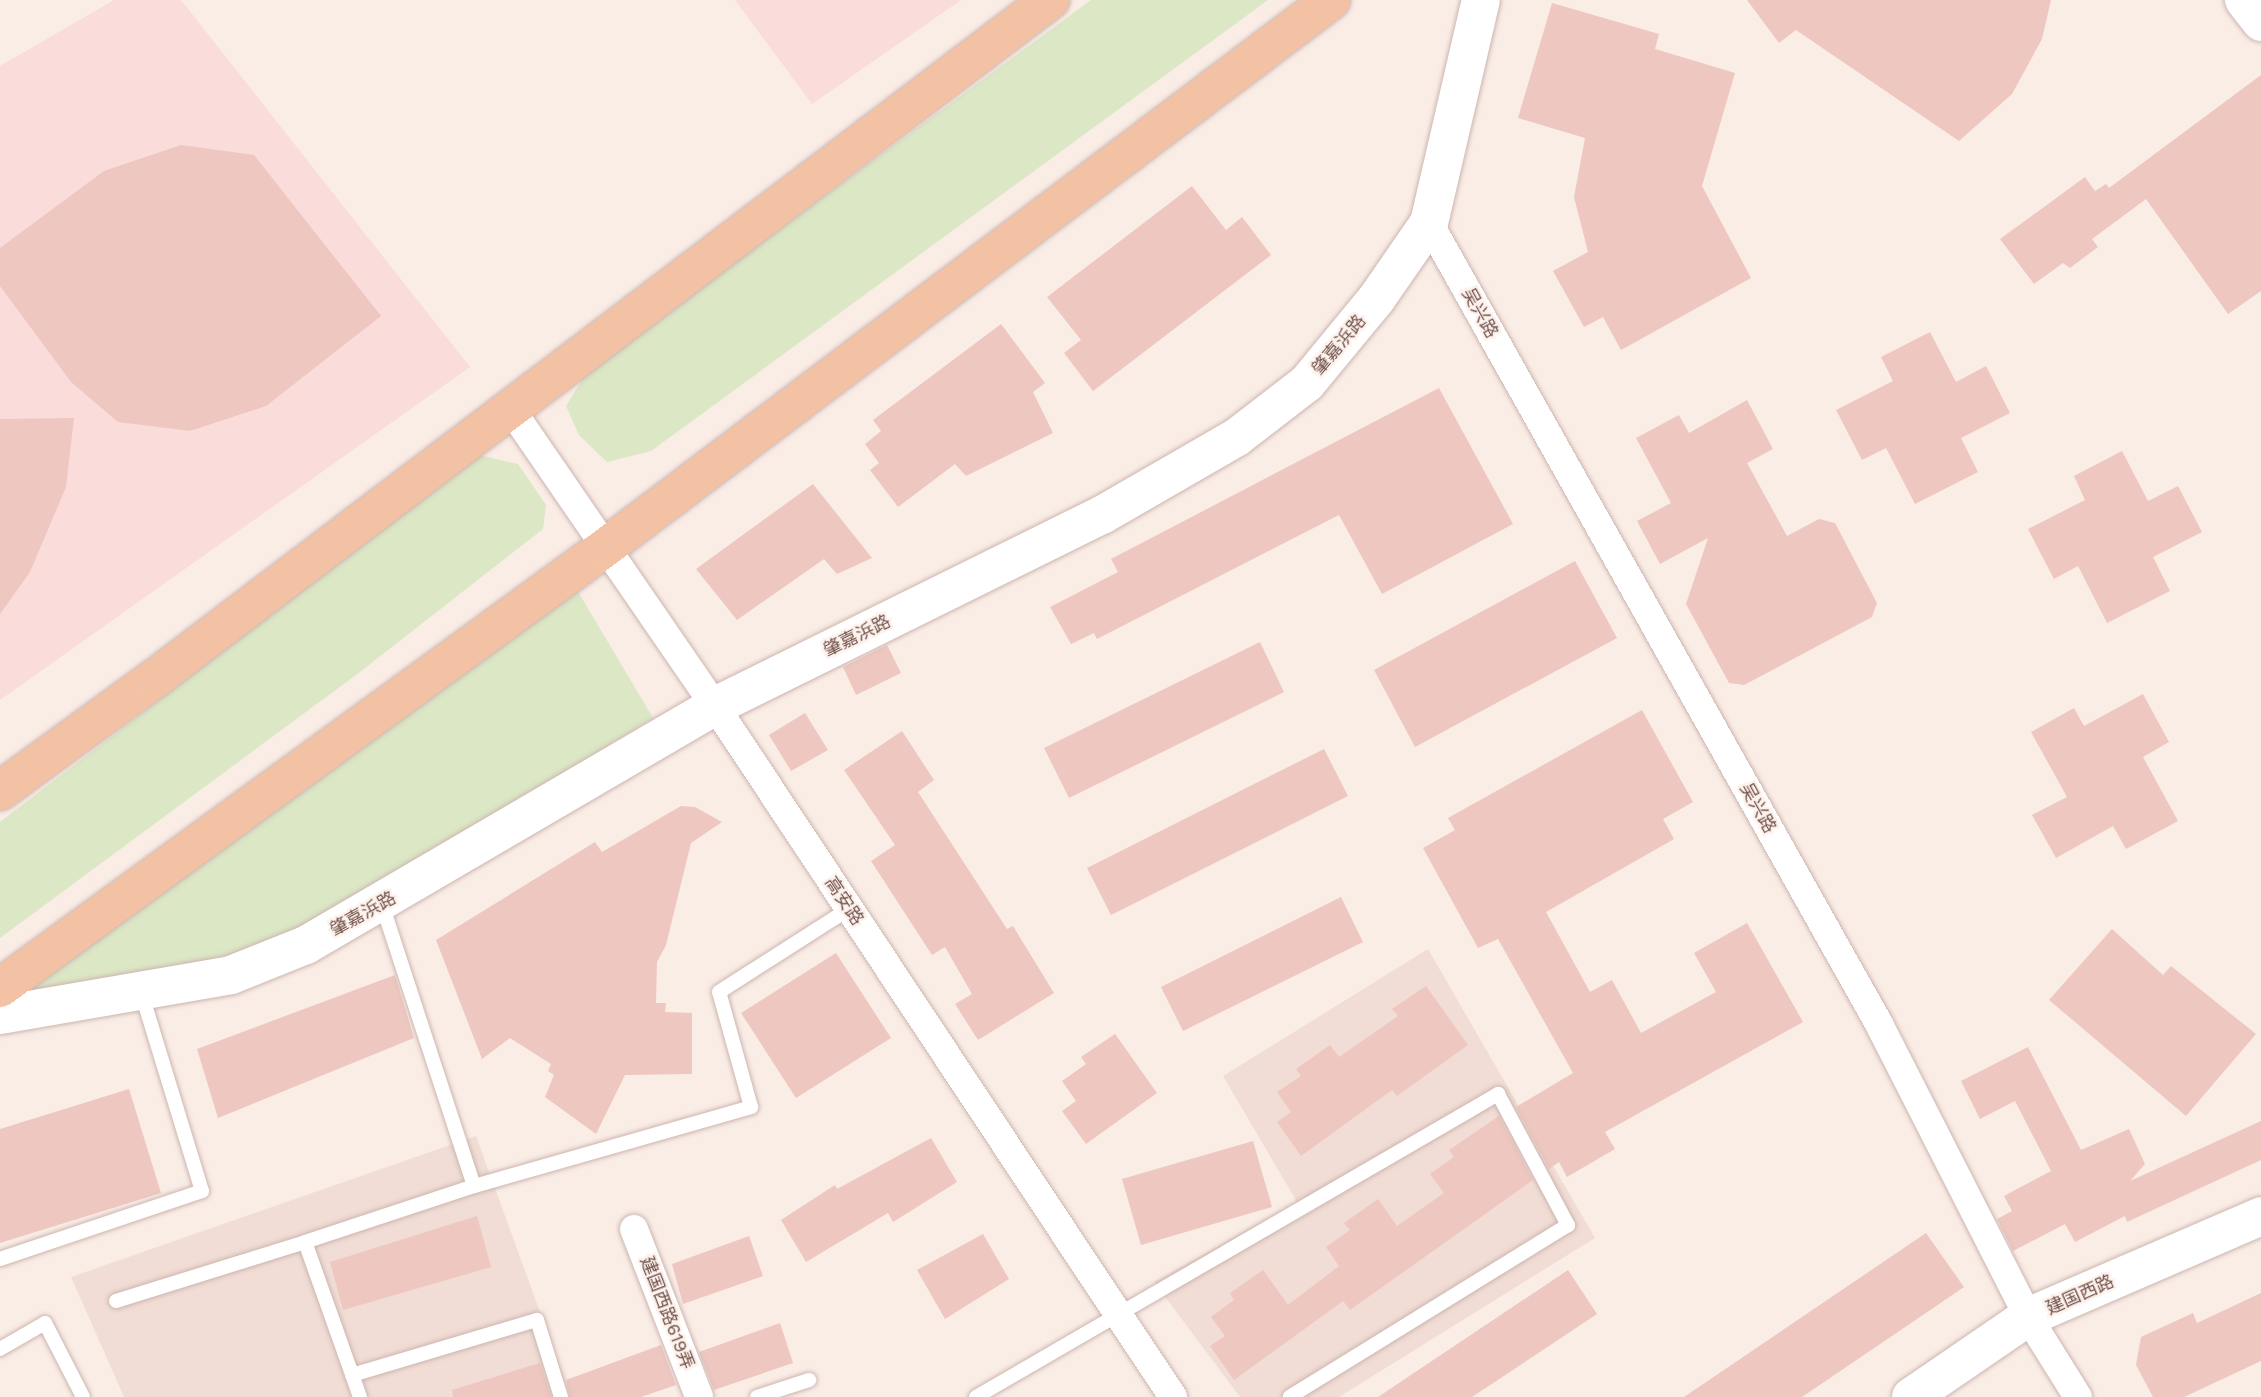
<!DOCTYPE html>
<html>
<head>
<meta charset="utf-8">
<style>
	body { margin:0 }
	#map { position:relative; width:2261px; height:1397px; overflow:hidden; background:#faede6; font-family:"Work Sans","Noto Sans SC",sans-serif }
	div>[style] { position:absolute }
	.residential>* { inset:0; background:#f1ddd5 }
	.commercial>* { inset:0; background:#fadcda }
	.green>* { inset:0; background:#dbe7c5 }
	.building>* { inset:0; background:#edc7c0 }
	.roads { filter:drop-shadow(0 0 2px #cdb5b0) drop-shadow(0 0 2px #cdb5b0) }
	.lane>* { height:14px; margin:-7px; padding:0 7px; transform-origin:7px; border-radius:7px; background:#fff }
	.street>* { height:28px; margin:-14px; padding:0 14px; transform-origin:14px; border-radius:14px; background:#fff }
	.secondary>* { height:38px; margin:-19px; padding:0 19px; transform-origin:19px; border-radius:19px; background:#fff }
	.primary>* { height:38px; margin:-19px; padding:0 19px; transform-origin:19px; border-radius:19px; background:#f3c2a4 }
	span { translate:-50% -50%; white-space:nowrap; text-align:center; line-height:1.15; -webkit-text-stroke:5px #fdf2ec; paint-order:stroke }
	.street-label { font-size:18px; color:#71514d }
</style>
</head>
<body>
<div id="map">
	<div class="residential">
		<div style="clip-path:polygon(1428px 949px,1595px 1238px,1339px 1397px,1240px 1397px,1154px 1282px,1297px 1202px,1223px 1076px)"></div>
		<div style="clip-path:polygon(476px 1136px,571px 1397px,124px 1397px,71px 1277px)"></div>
	</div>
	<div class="commercial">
		<div style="clip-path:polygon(114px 0,181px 0,470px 367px,0 700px,0 66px)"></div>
		<div style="clip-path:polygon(735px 0,961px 0,812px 104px)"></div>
	</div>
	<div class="green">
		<div style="clip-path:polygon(1091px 0,1268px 0,651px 451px,607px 462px,579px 435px,566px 406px,588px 370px)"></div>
		<div style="clip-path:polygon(479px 455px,518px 464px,546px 505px,543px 529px,356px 675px,0 938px,0 822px)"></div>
		<div style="clip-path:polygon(577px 590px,653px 718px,358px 898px,276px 939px,198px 966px,21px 992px)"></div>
	</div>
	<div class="building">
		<div style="clip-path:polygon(1747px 0,2051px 0,2042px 39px,2012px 94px,1959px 141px,1796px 30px,1779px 43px)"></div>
		<div style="clip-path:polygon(1552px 3px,1659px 34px,1655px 49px,1735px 73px,1702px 186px,1751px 278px,1621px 350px,1603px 317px,1584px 327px,1553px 271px,1588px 252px,1574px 197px,1585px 138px,1518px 118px)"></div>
		<div style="clip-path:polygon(2261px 75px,2261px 291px,2228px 314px,2146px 199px,2092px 239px,2098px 247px,2070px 268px,2063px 263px,2034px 284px,2000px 239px,2085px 177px,2095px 191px,2106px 184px,2109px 188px)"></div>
		<div style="clip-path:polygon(181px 145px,254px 155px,381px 316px,266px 406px,190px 431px,118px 422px,71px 382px,0 286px,0 248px,104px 171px)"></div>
		<div style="clip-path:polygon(1192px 186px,1226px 230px,1242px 217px,1271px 255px,1093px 391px,1064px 353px,1081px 340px,1047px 297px)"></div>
		<div style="clip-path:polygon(1001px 324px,1045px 383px,1033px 392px,1053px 433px,966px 476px,955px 464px,898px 507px,870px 470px,879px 463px,865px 444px,881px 431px,873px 420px)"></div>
		<div style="clip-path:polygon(1930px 332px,1956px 382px,1986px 366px,2010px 413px,1961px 438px,1978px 472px,1915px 504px,1886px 448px,1862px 460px,1836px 410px,1893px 381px,1881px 357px)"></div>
		<div style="clip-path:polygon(1439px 388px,1513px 524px,1382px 594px,1339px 515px,1097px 639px,1094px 633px,1071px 644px,1050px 607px,1118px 572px,1111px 559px)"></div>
		<div style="clip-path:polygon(1747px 400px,1773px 449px,1747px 463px,1787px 536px,1819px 519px,1835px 523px,1877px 603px,1872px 617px,1744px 685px,1729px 683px,1686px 604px,1708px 538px,1660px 564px,1637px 521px,1671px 503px,1636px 438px,1679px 415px,1689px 433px)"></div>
		<div style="clip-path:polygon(74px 418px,66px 487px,30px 572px,0 614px,0 419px)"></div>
		<div style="clip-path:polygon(2122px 451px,2148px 501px,2178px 486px,2202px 532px,2153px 557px,2170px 591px,2107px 623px,2078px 566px,2054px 579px,2028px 529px,2085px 500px,2074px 476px)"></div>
		<div style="clip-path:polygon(813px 484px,872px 558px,837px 574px,824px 559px,737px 620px,696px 569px)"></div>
		<div style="clip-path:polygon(1575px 561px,1617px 638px,1415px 747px,1374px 670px)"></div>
		<div style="clip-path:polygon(1260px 642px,1284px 692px,1069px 798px,1044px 748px)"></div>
		<div style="clip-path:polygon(887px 645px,901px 673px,856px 695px,843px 667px)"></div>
		<div style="clip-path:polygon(2143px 694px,2169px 742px,2143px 757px,2178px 821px,2126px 849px,2113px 826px,2056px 858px,2032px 815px,2067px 797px,2031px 732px,2074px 708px,2084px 726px)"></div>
		<div style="clip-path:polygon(1642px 710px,1693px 802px,1663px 819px,1674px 839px,1546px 912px,1590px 992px,1612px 980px,1641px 1033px,1716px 992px,1694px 953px,1747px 923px,1803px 1022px,1605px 1132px,1615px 1149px,1567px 1177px,1559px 1162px,1549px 1169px,1516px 1107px,1573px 1073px,1498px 939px,1478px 948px,1423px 848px,1455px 830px,1448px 818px)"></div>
		<div style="clip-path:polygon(805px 713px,828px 750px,791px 771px,769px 735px)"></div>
		<div style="clip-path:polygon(902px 731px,934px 780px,918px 792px,1007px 929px,1013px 926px,1054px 993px,978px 1040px,955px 1004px,972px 994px,945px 947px,932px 955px,871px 861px,895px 845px,844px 770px)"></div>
		<div style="clip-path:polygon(1324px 749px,1348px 796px,1111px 915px,1087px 868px)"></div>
		<div style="clip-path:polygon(681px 806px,695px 807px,722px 822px,691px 843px,666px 945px,657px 962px,656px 1003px,666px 1003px,665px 1012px,692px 1013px,692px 1074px,625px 1075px,596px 1134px,545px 1097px,554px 1075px,548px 1071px,551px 1064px,510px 1038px,482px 1059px,436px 940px,595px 842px,602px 852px)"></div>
		<div style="clip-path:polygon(1341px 897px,1363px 942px,1183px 1031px,1161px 987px)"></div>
		<div style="clip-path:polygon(2112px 929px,2163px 975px,2171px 966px,2256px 1034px,2186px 1116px,2049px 1000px)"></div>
		<div style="clip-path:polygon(836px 953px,891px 1038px,796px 1098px,741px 1013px)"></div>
		<div style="clip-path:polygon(395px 975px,414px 1038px,218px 1118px,197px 1049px)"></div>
		<div style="clip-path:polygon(1426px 986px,1468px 1045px,1397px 1096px,1392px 1090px,1301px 1156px,1277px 1122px,1291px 1112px,1277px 1092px,1301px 1076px,1296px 1069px,1330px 1045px,1339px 1057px,1398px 1016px,1392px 1009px)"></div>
		<div style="clip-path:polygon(1115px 1034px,1157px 1093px,1086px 1144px,1062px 1111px,1076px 1101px,1062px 1081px,1086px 1064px,1081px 1057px)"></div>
		<div style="clip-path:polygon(2028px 1047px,2081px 1150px,2129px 1129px,2145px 1164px,2130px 1181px,2261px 1121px,2261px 1160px,2127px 1222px,2125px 1216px,2075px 1242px,2065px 1224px,2013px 1251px,1997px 1219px,2012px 1211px,2004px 1196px,2051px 1171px,2015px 1101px,1980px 1119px,1961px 1081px)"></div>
		<div style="clip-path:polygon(129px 1089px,161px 1193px,0 1243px,0 1129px)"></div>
		<div style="clip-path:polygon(1499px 1116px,1533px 1180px,1350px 1310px,1343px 1301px,1234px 1380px,1210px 1346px,1225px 1336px,1211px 1317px,1234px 1300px,1230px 1293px,1263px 1270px,1288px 1305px,1339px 1266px,1326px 1247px,1350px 1230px,1344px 1223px,1378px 1199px,1397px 1226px,1444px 1193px,1430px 1174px,1454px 1157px,1449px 1150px)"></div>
		<div style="clip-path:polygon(931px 1138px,957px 1182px,893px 1222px,888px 1213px,806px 1262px,781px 1220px,835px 1185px,837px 1189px)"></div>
		<div style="clip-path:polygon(1253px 1141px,1272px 1207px,1141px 1245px,1122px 1179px)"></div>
		<div style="clip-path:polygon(477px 1216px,491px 1267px,343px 1310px,330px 1262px)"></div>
		<div style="clip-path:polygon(1926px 1233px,1964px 1287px,1920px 1317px,1802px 1397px,1684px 1397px)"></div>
		<div style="clip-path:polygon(983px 1234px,1009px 1279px,945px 1319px,917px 1270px)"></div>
		<div style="clip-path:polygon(749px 1236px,763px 1276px,683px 1304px,672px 1264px)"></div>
		<div style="clip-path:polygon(1568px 1270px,1597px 1314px,1472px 1397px,1378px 1397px)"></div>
		<div style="clip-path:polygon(2261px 1293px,2261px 1361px,2184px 1397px,2153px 1397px,2136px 1365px,2141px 1337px,2193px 1313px,2197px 1323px)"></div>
		<div style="clip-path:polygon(780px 1323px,793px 1363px,714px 1390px,699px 1352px)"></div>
		<div style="clip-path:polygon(661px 1345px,676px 1385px,641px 1397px,570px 1397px,566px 1380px)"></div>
		<div style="clip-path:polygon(540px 1363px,551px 1397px,453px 1397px,452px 1390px)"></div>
	</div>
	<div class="roads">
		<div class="lane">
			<div style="left:474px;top:1186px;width:288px;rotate:-15.9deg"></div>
			<div style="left:751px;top:1107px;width:119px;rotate:-105.5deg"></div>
			<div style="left:719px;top:992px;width:154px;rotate:-32.6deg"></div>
			<div style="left:0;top:1259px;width:213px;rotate:-18.6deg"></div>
			<div style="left:202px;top:1191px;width:209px;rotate:-107deg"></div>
			<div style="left:116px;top:1301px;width:198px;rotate:-17.3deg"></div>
			<div style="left:0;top:1349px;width:52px;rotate:-30deg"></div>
			<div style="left:45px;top:1323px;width:83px;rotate:62.8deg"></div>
			<div style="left:352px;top:1375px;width:193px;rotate:-16.6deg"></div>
			<div style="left:537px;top:1320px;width:81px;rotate:72.7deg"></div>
			<div style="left:360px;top:1397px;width:164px;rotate:-109.5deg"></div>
			<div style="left:305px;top:1242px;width:178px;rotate:-18.3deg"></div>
			<div style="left:474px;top:1186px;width:297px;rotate:-108.1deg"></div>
			<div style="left:757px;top:1397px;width:55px;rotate:-18.1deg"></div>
			<div style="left:976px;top:1397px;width:604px;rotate:-30.13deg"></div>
			<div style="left:1498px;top:1094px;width:149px;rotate:61.9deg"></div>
			<div style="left:1568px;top:1225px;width:327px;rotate:148.3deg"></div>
		</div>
		<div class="street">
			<div style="left:1429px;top:223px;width:919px;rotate:60.67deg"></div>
			<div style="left:1879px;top:1024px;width:329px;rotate:63deg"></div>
			<div style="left:2028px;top:1317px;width:94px;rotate:58deg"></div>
			<div style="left:510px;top:408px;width:362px;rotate:55.5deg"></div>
			<div style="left:715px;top:706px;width:829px;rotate:56.46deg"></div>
			<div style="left:634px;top:1229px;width:180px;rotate:68.8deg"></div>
		</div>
		<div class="secondary">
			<div style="left:2244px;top:0;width:28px;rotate:52deg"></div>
			<div style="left:0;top:1015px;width:234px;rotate:-9.8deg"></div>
			<div style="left:231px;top:975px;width:81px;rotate:-21.8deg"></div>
			<div style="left:306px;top:945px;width:474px;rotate:-30.3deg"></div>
			<div style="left:715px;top:706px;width:432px;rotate:-26.3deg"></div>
			<div style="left:1102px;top:515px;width:156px;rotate:-30deg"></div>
			<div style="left:1237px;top:437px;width:88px;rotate:-37.6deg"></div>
			<div style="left:1307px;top:383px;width:110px;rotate:-50.5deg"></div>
			<div style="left:1377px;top:298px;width:91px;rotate:-55.3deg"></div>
			<div style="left:1429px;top:223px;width:229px;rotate:-76.9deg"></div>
			<div style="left:1911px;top:1397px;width:142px;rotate:-34.4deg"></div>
			<div style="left:2028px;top:1317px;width:254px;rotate:-23.4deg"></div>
		</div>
		<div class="primary">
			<div style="left:0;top:791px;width:189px;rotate:-36deg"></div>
			<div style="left:153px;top:680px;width:1126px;rotate:-37.17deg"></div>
			<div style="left:0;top:988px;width:749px;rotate:-36.04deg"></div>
			<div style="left:606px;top:547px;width:908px;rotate:-37.03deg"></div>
		</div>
	</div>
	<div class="street-label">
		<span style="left:1480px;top:313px;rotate:61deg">吴兴路</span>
		<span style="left:1339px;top:345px;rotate:-50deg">肇嘉浜路</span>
		<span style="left:857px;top:636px;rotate:-26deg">肇嘉浜路</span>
		<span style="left:1758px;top:808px;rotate:61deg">吴兴路</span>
		<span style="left:844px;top:901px;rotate:56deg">高安路</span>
		<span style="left:363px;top:914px;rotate:-29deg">肇嘉浜路</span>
		<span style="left:2080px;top:1295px;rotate:-24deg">建国西路</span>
		<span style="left:667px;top:1313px;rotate:69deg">建国西路619弄</span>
	</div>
</div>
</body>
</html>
